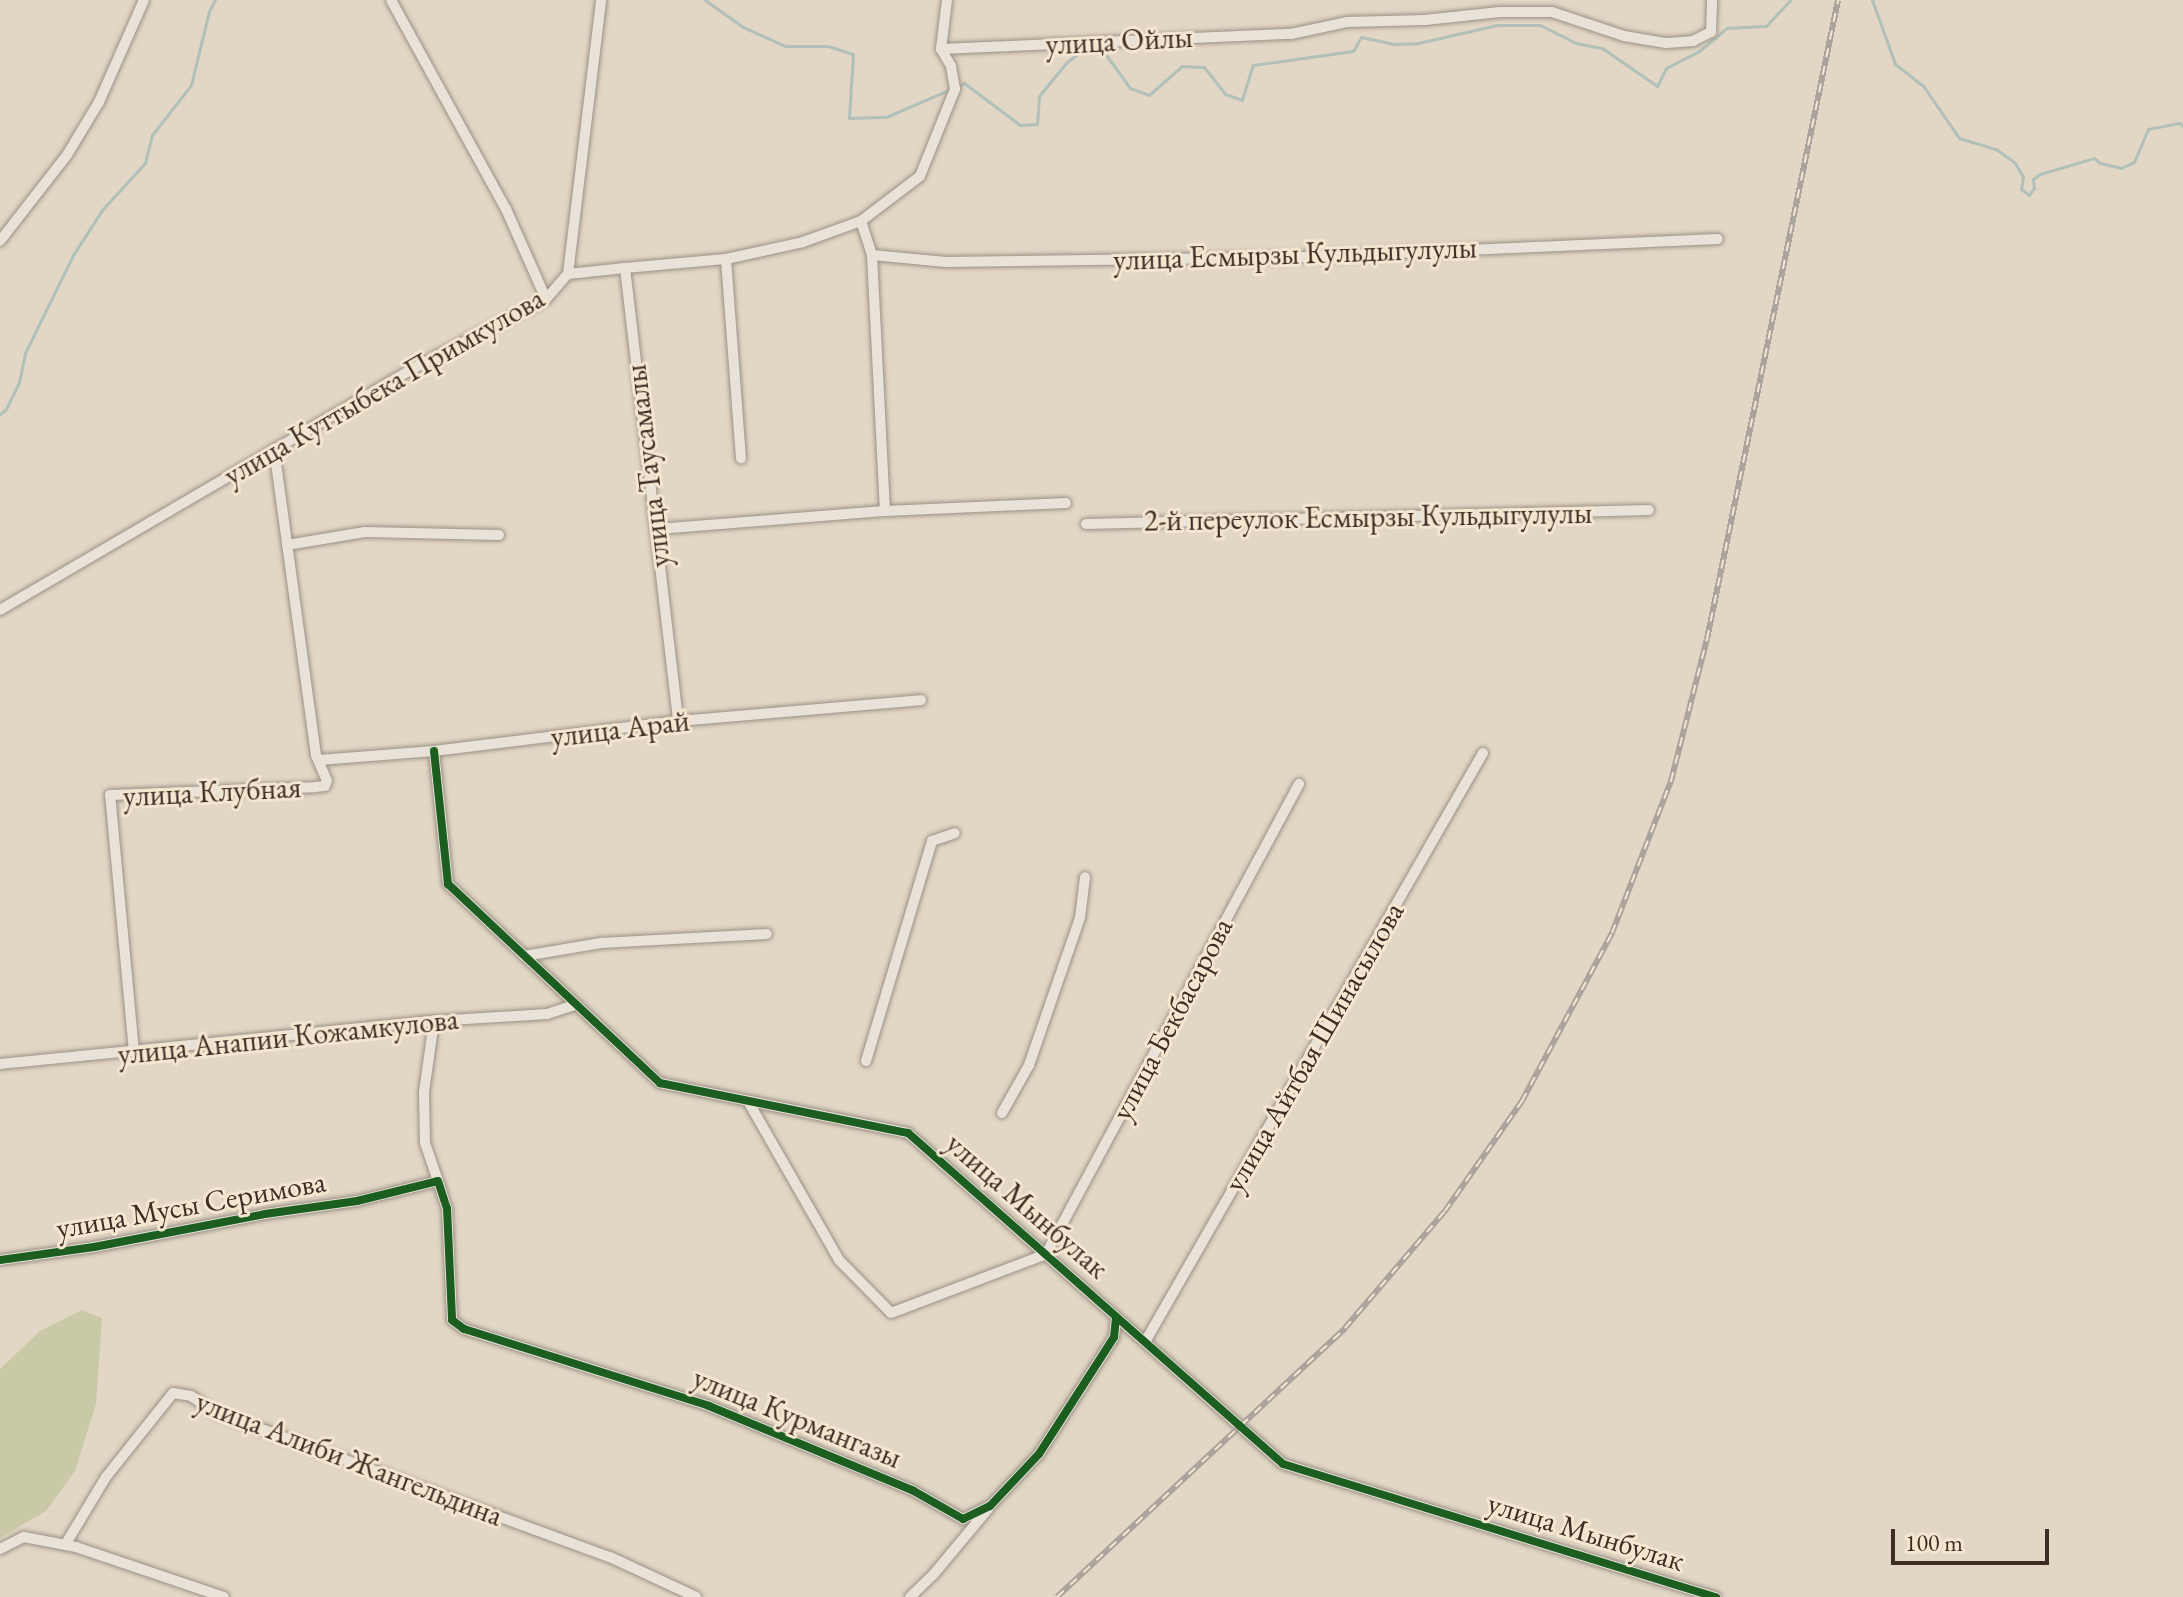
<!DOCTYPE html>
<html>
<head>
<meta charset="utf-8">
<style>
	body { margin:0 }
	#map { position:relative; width:2183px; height:1597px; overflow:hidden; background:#e2d6c4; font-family:"EB Garamond",serif }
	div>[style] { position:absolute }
	.green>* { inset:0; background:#cac9a7 }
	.stream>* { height:3px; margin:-1.5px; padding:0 1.5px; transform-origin:1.5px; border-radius:1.5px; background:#b1c1ba }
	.roads { filter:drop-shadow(0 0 2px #9a9186) drop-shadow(0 0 2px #9a9186) }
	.street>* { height:10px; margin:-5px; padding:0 5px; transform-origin:5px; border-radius:5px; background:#e8e2d8 }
	.rail>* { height:6px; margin-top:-3px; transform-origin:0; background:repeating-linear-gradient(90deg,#f5e6d0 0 9px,#aba49c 0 18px); box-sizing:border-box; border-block:2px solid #aba49c }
	.cycleway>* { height:8px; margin:-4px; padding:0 4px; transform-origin:4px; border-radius:4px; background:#1b5e20 }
	span { translate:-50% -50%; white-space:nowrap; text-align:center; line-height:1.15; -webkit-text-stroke:6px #f5e6d0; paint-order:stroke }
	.street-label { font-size:30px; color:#3d2d24 }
	.scale { position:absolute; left:1891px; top:1529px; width:158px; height:36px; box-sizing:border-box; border:4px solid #3d2d24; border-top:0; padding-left:10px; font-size:24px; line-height:28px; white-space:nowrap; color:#3d2d24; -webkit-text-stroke:6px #f5e6d0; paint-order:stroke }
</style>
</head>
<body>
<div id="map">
	<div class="green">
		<div style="clip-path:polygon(82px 1310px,102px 1318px,96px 1404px,75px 1471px,46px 1511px,0 1538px,0 1369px,40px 1331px)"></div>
	</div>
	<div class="stream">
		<div style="left:705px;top:0;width:47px;rotate:35.4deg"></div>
		<div style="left:743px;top:27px;width:46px;rotate:24.3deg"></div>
		<div style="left:785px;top:46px;width:43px"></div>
		<div style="left:828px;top:46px;width:26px;rotate:18deg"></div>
		<div style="left:853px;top:54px;width:64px;rotate:93.6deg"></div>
		<div style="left:849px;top:118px;width:37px;rotate:-2deg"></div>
		<div style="left:886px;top:117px;width:71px;rotate:-23.3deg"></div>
		<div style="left:1872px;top:0;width:68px;rotate:70.2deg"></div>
		<div style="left:1895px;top:64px;width:37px;rotate:38deg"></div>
		<div style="left:1924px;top:87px;width:62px;rotate:55.5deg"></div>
		<div style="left:1959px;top:138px;width:39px;rotate:17deg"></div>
		<div style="left:1996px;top:149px;width:24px;rotate:36deg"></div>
		<div style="left:2015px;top:163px;width:16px;rotate:60deg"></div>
		<div style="left:2023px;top:177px;width:12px;rotate:99deg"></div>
		<div style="left:2021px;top:189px;width:10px;rotate:37deg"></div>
		<div style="left:2029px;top:195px;width:9px;rotate:-54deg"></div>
		<div style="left:2034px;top:188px;width:9px;rotate:-96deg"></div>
		<div style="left:2033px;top:179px;width:9px;rotate:-36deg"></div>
		<div style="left:2040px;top:174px;width:56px;rotate:-16.5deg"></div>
		<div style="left:2094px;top:158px;width:8px;rotate:40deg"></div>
		<div style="left:2100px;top:163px;width:22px;rotate:13deg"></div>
		<div style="left:2121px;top:168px;width:14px;rotate:-25deg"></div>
		<div style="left:2134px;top:162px;width:36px;rotate:-67deg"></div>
		<div style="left:2148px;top:129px;width:32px;rotate:-11deg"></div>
		<div style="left:2179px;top:123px;width:5px;rotate:37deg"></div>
		<div style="left:958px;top:86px;width:7px;rotate:-27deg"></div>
		<div style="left:964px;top:83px;width:70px;rotate:36.9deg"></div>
		<div style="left:1020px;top:125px;width:17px;rotate:-3deg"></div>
		<div style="left:1037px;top:124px;width:28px;rotate:-86deg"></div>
		<div style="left:1039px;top:96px;width:43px;rotate:-50.7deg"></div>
		<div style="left:1066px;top:63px;width:22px;rotate:-39deg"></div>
		<div style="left:1083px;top:49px;width:18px;rotate:-3deg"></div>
		<div style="left:1101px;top:48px;width:49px;rotate:54.1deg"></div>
		<div style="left:1130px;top:88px;width:20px;rotate:20deg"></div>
		<div style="left:1149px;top:95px;width:44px;rotate:-41.3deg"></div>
		<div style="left:1182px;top:66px;width:22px;rotate:3deg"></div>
		<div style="left:1204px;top:67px;width:34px;rotate:52deg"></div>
		<div style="left:1225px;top:94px;width:18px;rotate:19deg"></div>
		<div style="left:1242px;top:100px;width:37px;rotate:-73deg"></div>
		<div style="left:1253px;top:65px;width:101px;rotate:-8deg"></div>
		<div style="left:1353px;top:51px;width:16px;rotate:-60deg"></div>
		<div style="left:1361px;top:37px;width:35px;rotate:12deg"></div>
		<div style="left:1395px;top:44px;width:23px;rotate:-2deg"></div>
		<div style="left:1418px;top:43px;width:81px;rotate:-12.8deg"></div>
		<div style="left:1497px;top:25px;width:43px"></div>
		<div style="left:1540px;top:25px;width:40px;rotate:26.6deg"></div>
		<div style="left:1576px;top:43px;width:26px;rotate:11deg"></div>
		<div style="left:1602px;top:48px;width:67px;rotate:34.6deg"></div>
		<div style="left:1657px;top:86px;width:20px;rotate:-63deg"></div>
		<div style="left:1666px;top:68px;width:36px;rotate:-27deg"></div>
		<div style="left:1698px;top:52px;width:38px;rotate:-40deg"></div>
		<div style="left:1727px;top:28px;width:39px;rotate:-3deg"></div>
		<div style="left:1766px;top:26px;width:35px;rotate:-47deg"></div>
		<div style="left:0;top:414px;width:8px;rotate:-40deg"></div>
		<div style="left:6px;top:409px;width:30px;rotate:-64deg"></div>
		<div style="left:19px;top:382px;width:30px;rotate:-78deg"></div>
		<div style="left:25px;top:353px;width:109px;rotate:-63.9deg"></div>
		<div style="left:73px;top:255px;width:54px;rotate:-57.2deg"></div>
		<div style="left:102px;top:210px;width:64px;rotate:-47.5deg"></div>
		<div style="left:145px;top:163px;width:29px;rotate:-76deg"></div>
		<div style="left:152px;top:135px;width:63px;rotate:-52deg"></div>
		<div style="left:191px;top:85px;width:76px;rotate:-76.3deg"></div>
		<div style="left:209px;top:11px;width:13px;rotate:-61deg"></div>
	</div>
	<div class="roads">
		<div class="street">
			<div style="left:391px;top:0;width:239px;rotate:61.2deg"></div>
			<div style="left:506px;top:209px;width:98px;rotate:66deg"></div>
			<div style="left:941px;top:49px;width:49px;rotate:-83deg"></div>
			<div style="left:861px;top:221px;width:36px;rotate:72deg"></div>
			<div style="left:872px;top:255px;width:74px;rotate:5.4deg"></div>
			<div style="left:946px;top:262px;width:360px;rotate:-0.8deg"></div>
			<div style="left:1306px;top:257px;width:412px;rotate:-2.5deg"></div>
			<div style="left:0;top:241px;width:109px;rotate:-52.1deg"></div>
			<div style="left:67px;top:155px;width:62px;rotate:-58.9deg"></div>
			<div style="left:99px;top:102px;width:111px;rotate:-66.2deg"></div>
			<div style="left:872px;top:255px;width:256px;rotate:87.1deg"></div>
			<div style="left:885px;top:511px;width:181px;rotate:-2.5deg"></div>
			<div style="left:726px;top:259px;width:200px;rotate:85.7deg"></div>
			<div style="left:625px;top:268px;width:101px;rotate:-5.1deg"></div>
			<div style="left:726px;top:259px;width:79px;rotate:-12.4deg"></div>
			<div style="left:803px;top:242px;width:62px;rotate:-19.9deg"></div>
			<div style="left:861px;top:221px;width:74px;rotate:-37.3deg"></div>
			<div style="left:920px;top:176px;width:94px;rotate:-68.1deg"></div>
			<div style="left:955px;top:89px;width:23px;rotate:-100deg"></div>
			<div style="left:951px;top:66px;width:20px;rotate:-120deg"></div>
			<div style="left:941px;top:49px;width:350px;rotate:-2.5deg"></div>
			<div style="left:1291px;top:34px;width:57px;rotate:-12.1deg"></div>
			<div style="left:1347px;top:22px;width:78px;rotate:-1.5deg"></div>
			<div style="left:1425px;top:20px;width:75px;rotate:-6.1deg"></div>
			<div style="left:1500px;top:12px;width:52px"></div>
			<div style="left:1552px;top:12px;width:76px;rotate:18.4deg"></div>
			<div style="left:1624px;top:36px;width:43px;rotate:9.5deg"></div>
			<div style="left:1666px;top:43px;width:27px;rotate:-4deg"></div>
			<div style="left:1693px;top:41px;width:20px;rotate:-27deg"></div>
			<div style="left:1711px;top:32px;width:32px;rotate:-88deg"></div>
			<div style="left:568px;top:274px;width:57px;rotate:-6deg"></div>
			<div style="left:625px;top:268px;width:456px;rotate:83.3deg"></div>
			<div style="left:1086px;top:524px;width:563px;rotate:-1.42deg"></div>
			<div style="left:656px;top:529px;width:230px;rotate:-4.5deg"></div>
			<div style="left:287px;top:545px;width:79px;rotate:-9.5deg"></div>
			<div style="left:365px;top:532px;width:134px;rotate:1.3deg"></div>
			<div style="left:0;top:610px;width:480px;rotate:-30.3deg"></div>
			<div style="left:414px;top:368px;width:149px;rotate:-27.6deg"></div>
			<div style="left:546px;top:299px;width:33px;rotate:-49deg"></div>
			<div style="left:568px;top:274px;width:276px;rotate:-83.1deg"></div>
			<div style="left:434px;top:751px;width:134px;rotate:84deg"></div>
			<div style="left:448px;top:884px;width:291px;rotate:43.2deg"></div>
			<div style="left:660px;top:1083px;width:253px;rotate:11.4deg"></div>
			<div style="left:908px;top:1133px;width:500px;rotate:41.43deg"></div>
			<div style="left:1283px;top:1464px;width:453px;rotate:17.1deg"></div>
			<div style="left:319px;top:760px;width:115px;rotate:-4.5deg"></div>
			<div style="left:434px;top:751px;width:246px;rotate:-7deg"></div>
			<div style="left:678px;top:721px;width:244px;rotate:-4.9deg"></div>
			<div style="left:524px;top:956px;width:78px;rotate:-9.6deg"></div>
			<div style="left:601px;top:943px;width:166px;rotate:-3.1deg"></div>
			<div style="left:434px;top:1021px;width:72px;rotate:98deg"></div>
			<div style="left:424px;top:1092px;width:51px;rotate:88.9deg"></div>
			<div style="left:425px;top:1143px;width:40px;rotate:71.1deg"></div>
			<div style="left:134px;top:1052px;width:258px;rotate:-95.3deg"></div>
			<div style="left:110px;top:795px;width:205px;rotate:-2.2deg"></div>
			<div style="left:315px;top:787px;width:10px;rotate:-6deg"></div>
			<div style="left:325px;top:786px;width:5px;rotate:-68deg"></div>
			<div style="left:327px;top:781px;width:28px;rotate:-113deg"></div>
			<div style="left:316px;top:755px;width:309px;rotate:-97.8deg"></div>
			<div style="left:866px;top:1061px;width:230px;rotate:-73.3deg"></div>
			<div style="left:932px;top:841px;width:24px;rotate:-19deg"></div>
			<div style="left:0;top:1064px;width:436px;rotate:-5.7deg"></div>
			<div style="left:434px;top:1021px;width:113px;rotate:-3.5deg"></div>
			<div style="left:547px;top:1014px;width:29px;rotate:-18deg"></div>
			<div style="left:748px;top:1101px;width:183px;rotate:60.2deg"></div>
			<div style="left:839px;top:1260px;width:74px;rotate:45.5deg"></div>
			<div style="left:891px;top:1313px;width:166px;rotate:-20.8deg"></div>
			<div style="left:1046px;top:1254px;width:534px;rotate:-61.71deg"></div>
			<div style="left:1002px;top:1113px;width:55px;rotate:-60.6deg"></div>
			<div style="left:1029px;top:1065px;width:156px;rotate:-70.9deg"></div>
			<div style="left:1080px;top:918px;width:41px;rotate:-83deg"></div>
			<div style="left:0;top:1260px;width:95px;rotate:-7.9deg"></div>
			<div style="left:94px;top:1247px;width:174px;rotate:-10.9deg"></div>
			<div style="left:265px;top:1214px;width:93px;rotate:-8deg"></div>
			<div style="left:357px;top:1201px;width:83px;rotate:-13.9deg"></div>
			<div style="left:438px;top:1181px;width:28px;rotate:72deg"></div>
			<div style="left:447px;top:1208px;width:112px;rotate:87.4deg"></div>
			<div style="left:452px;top:1320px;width:15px;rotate:37deg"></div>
			<div style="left:464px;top:1329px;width:257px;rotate:17.4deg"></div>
			<div style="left:709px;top:1406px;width:220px;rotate:22.5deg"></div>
			<div style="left:912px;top:1490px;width:59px;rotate:29.6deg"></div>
			<div style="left:963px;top:1519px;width:30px;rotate:-26deg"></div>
			<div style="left:990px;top:1506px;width:71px;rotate:-46.7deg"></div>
			<div style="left:1039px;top:1454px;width:139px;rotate:-57.3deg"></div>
			<div style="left:1114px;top:1337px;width:20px;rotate:-84deg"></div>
			<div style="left:1145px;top:1342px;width:679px;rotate:-60.15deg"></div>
			<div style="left:65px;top:1545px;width:79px;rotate:-58.9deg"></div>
			<div style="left:106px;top:1477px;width:107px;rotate:-51.4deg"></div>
			<div style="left:173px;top:1393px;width:18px;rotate:9deg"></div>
			<div style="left:191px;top:1396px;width:29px;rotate:34deg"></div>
			<div style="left:215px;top:1412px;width:421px;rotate:20.2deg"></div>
			<div style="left:610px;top:1557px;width:95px;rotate:24.9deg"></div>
			<div style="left:0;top:1549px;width:27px;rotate:-27deg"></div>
			<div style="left:24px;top:1537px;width:53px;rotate:10.9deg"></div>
			<div style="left:76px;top:1547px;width:156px;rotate:18.7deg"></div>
			<div style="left:910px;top:1597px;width:32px;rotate:-44deg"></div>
			<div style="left:933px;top:1575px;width:86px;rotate:-50.2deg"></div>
		</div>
	</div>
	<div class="rail">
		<div style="left:1057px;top:1597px;width:394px;rotate:-43deg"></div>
		<div style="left:1345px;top:1328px;width:154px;rotate:-49.5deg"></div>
		<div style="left:1445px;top:1211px;width:134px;rotate:-55deg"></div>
		<div style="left:1522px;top:1101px;width:191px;rotate:-61.8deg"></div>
		<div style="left:1612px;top:933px;width:163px;rotate:-68.8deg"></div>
		<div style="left:1671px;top:781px;width:146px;rotate:-75.8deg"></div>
		<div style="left:1707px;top:639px;width:652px;rotate:-78.41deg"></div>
	</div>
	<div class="cycleway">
		<div style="left:434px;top:751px;width:134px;rotate:84deg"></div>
		<div style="left:448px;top:884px;width:291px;rotate:43.2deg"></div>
		<div style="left:660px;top:1083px;width:253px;rotate:11.4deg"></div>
		<div style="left:908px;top:1133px;width:500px;rotate:41.43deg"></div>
		<div style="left:1283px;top:1464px;width:453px;rotate:17.1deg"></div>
		<div style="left:0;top:1260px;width:95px;rotate:-7.9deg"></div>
		<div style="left:94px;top:1247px;width:174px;rotate:-10.9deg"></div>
		<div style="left:265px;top:1214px;width:93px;rotate:-8deg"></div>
		<div style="left:357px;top:1201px;width:83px;rotate:-13.9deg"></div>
		<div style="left:438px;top:1181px;width:28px;rotate:72deg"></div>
		<div style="left:447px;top:1208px;width:112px;rotate:87.4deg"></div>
		<div style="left:452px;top:1320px;width:15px;rotate:37deg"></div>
		<div style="left:464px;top:1329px;width:257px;rotate:17.4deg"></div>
		<div style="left:709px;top:1406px;width:220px;rotate:22.5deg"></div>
		<div style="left:912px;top:1490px;width:59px;rotate:29.6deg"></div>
		<div style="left:963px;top:1519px;width:30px;rotate:-26deg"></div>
		<div style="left:990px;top:1506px;width:71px;rotate:-46.7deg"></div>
		<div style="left:1039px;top:1454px;width:139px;rotate:-57.3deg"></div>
		<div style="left:1114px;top:1337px;width:20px;rotate:-84deg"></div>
	</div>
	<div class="street-label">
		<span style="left:1119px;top:41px;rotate:-3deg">улица Ойлы</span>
		<span style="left:1295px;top:254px;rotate:-2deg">улица Есмырзы Кульдыгулулы</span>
		<span style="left:384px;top:387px;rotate:-30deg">улица Куттыбека Примкулова</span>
		<span style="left:648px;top:466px;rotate:-97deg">улица Таусамалы</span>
		<span style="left:1368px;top:517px;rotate:-1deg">2-й переулок Есмырзы Кульдыгулулы</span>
		<span style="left:620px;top:729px;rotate:-7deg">улица Арай</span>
		<span style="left:212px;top:792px;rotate:-3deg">улица Клубная</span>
		<span style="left:1172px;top:1019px;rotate:-62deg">улица Бекбасарова</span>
		<span style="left:288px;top:1037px;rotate:-6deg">улица Анапии Кожамкулова</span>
		<span style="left:1314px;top:1047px;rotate:-60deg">улица Айтбая Шинасылова</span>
		<span style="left:191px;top:1205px;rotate:-10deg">улица Мусы Серимова</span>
		<span style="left:1027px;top:1206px;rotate:41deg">улица Мынбулак</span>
		<span style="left:797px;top:1418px;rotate:22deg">улица Курмангазы</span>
		<span style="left:349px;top:1459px;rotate:21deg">улица Алиби Жангельдина</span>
		<span style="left:1586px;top:1532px;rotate:17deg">улица Мынбулак</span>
	</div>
	<div class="scale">100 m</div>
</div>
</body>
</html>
